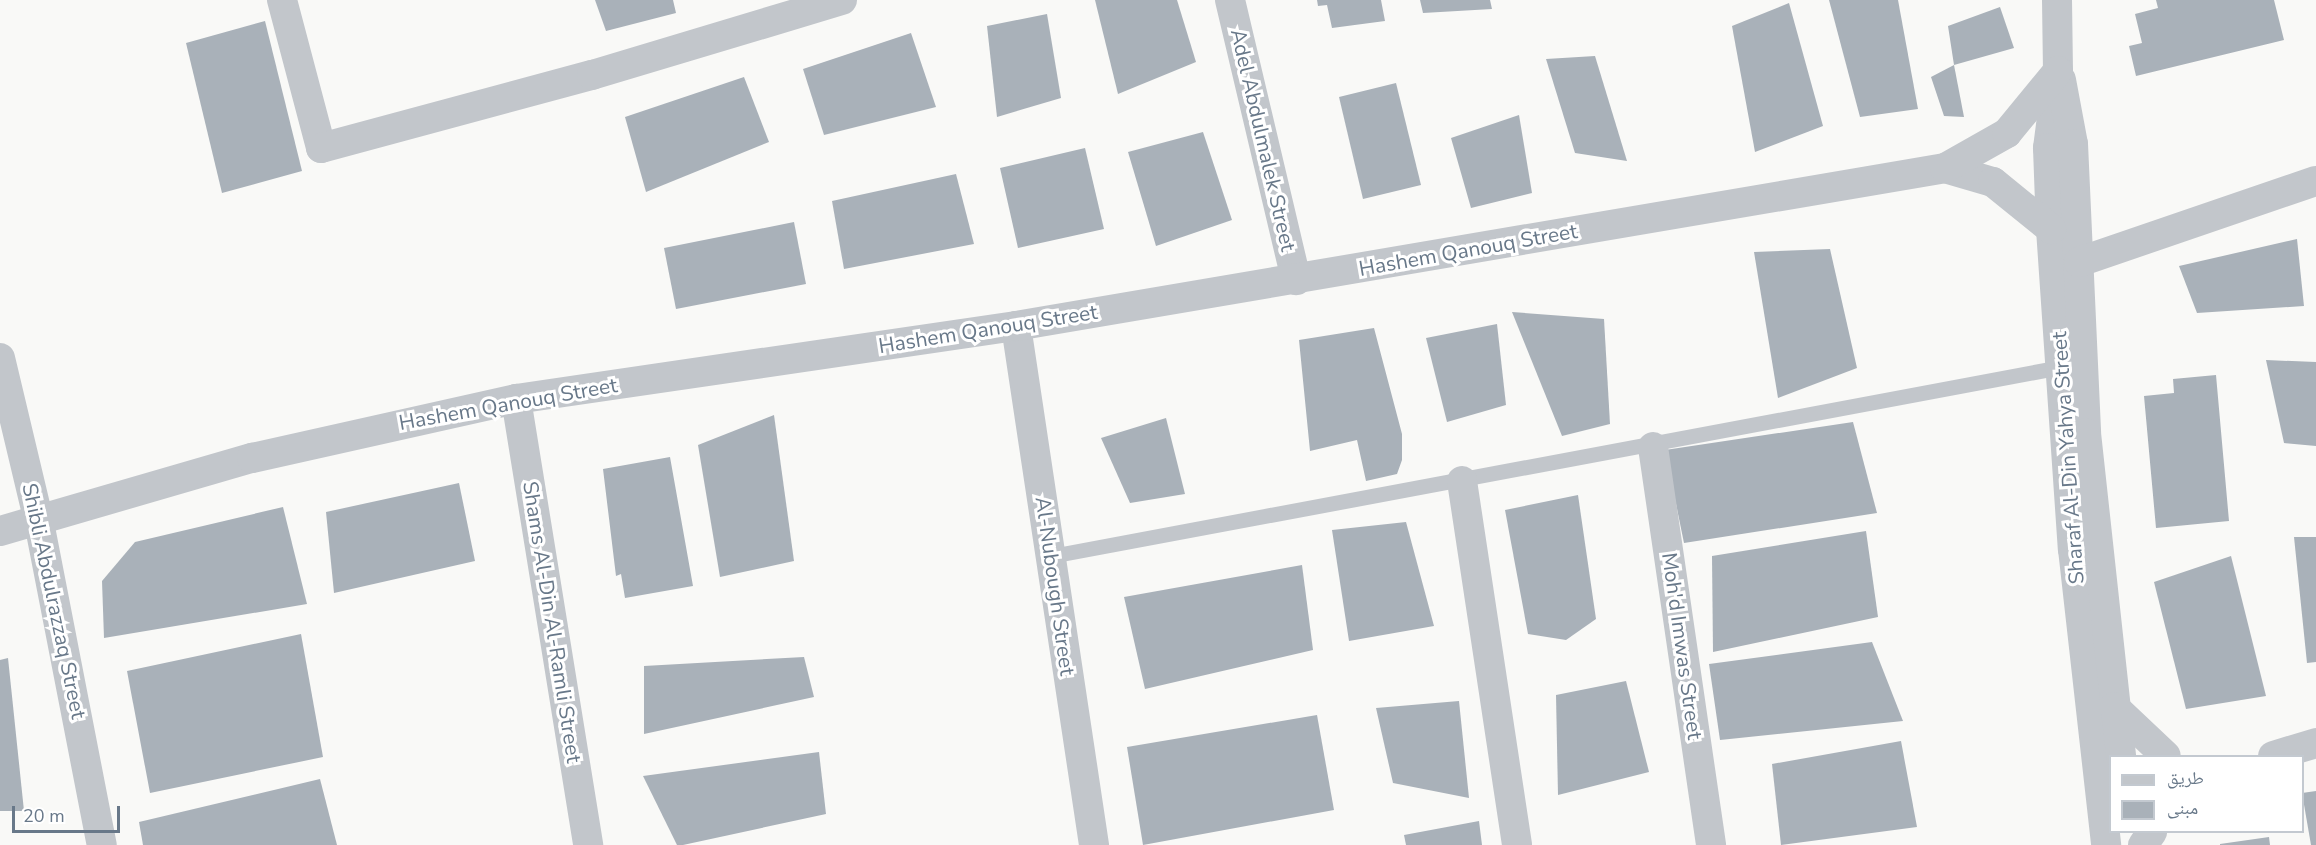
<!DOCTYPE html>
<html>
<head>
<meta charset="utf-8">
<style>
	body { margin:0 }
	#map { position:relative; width:2316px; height:845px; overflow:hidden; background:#f9f9f7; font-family:"Nunito Sans","Noto Naskh Arabic",sans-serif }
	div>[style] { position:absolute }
	.building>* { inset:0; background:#a9b1b9 }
	.service>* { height:15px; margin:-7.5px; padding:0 7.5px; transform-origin:7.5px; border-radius:7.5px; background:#c2c6cb }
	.minor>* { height:30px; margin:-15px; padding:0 15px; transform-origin:15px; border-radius:15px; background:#c2c6cb }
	span { translate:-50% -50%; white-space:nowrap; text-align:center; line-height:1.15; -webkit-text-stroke:6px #fff; paint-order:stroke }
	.street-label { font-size:21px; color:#687889 }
	.legend { position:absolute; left:2109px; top:755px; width:195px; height:78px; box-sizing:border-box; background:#fff; border:2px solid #c3c9d0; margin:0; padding:8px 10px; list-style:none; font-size:18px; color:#687889 }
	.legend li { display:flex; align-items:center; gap:12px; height:30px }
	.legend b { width:30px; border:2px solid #c3c9d0 }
	.scale { position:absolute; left:12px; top:806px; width:108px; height:27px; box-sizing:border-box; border:3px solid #687889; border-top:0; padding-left:8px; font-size:18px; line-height:21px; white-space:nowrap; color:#687889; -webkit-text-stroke:4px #fff; paint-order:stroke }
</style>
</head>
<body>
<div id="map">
	<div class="building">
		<div style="clip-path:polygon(595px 0,673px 0,676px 13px,606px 31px)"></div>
		<div style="clip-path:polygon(1095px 0,1177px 0,1196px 62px,1118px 94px)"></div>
		<div style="clip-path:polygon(1317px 0,1381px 0,1385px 21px,1332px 28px,1327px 5px,1318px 6px)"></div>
		<div style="clip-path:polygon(1420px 0,1490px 0,1492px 9px,1423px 13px)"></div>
		<div style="clip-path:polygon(1829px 0,1898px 0,1918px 109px,1860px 117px)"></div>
		<div style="clip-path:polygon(2156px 0,2274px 0,2284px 40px,2136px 76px,2129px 46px,2142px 43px,2135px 14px,2158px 8px)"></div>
		<div style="clip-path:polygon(1789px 3px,1823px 126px,1755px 152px,1732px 26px)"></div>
		<div style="clip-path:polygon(2000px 7px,2014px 48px,1954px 65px,1948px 26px)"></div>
		<div style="clip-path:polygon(1047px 14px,1061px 98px,997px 117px,987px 26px)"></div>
		<div style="clip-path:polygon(265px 21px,302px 171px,222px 193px,186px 43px)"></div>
		<div style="clip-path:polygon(911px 33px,936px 107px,824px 135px,803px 69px)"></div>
		<div style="clip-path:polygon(1595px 56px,1627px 161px,1575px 153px,1546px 59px)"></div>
		<div style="clip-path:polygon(1954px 65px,1964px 117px,1944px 116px,1931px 77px)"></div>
		<div style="clip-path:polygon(744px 77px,769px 142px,646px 192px,625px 117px)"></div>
		<div style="clip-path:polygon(1396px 83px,1421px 185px,1363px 199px,1339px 97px)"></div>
		<div style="clip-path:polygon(1519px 115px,1532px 193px,1471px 208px,1451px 138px)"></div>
		<div style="clip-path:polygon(1203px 132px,1232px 220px,1156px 246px,1128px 152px)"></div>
		<div style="clip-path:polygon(1085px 148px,1104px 229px,1018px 248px,1000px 168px)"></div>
		<div style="clip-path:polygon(956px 174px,974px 244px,844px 269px,832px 201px)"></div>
		<div style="clip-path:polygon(794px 222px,806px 284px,676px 309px,664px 248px)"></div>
		<div style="clip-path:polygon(2297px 239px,2304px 306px,2197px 313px,2179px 266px)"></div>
		<div style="clip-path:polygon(1830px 249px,1857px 368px,1778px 398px,1754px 252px)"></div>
		<div style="clip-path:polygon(1512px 312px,1604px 319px,1610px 424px,1562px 436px)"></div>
		<div style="clip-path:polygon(1497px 324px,1506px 405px,1447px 422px,1426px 338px)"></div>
		<div style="clip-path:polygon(1374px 328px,1402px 434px,1402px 460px,1397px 474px,1366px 481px,1357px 440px,1310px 451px,1299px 340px)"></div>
		<div style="clip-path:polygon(2266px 360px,2316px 362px,2316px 446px,2284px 443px)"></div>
		<div style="clip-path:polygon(2216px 375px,2229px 521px,2156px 528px,2144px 396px,2174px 393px,2173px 379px)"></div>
		<div style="clip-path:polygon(774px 415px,794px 561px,720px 577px,698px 445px)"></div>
		<div style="clip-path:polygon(1166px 418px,1185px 494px,1130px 503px,1101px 438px)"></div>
		<div style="clip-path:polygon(1853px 422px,1877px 513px,1684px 543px,1665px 450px)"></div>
		<div style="clip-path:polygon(670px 457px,693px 586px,625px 598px,621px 574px,616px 576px,603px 469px)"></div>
		<div style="clip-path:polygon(459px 483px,475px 561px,334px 593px,326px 512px)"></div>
		<div style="clip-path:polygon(1578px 495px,1596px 619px,1566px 640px,1528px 634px,1505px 510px)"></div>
		<div style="clip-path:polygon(283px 507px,307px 604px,104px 638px,102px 581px,135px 542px)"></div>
		<div style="clip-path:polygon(1406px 522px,1434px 626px,1349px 641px,1332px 530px)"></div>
		<div style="clip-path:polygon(1866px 531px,1878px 617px,1713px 652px,1712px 556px)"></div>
		<div style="clip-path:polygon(2294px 537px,2316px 537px,2316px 662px,2307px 663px)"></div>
		<div style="clip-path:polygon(2231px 556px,2266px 696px,2186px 709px,2154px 582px)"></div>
		<div style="clip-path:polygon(1302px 565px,1313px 650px,1145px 689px,1124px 597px)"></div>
		<div style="clip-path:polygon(301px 634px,323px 757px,150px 793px,127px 671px)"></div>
		<div style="clip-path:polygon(1872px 642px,1903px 721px,1720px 740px,1709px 664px)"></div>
		<div style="clip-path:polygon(804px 657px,814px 697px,644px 734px,644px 666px)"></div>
		<div style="clip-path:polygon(8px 658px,24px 811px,0 811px,0 660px)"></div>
		<div style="clip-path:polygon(1626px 681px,1649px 772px,1558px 795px,1556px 695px)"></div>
		<div style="clip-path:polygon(1459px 701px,1469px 798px,1393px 783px,1376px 708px)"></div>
		<div style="clip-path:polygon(1317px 715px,1334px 810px,1143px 845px,1127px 747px)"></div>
		<div style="clip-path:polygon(1901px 741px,1917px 827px,1781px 845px,1772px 764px)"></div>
		<div style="clip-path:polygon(819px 752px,826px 814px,683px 845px,677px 845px,643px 776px)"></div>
		<div style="clip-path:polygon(320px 779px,337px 845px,143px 845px,139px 822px)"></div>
		<div style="clip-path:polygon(2316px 791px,2316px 845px,2311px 845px,2302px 793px)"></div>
		<div style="clip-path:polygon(1479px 821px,1482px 845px,1406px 845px,1404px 835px)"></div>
		<div style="clip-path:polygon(2269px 837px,2270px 845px,2220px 845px,2220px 844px)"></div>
	</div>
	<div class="service">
		<div style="left:1051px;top:556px;width:1028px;rotate:-10.6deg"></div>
	</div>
	<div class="minor">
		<div style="left:282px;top:0;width:153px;rotate:75.2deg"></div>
		<div style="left:321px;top:148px;width:281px;rotate:-15.1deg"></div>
		<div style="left:592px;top:75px;width:261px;rotate:-16.7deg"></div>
		<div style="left:1230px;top:0;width:288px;rotate:76.7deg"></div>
		<div style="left:2057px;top:0;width:71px;rotate:89.2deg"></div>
		<div style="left:2058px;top:71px;width:78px;rotate:97.4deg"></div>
		<div style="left:2048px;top:148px;width:81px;rotate:87.9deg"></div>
		<div style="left:2051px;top:229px;width:321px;rotate:86.1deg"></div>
		<div style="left:2073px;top:549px;width:298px;rotate:83.6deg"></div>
		<div style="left:2061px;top:80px;width:65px;rotate:79.4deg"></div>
		<div style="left:2073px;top:144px;width:289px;rotate:87.4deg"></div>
		<div style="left:2086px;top:433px;width:325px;rotate:83.8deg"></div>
		<div style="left:1945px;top:168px;width:50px;rotate:16.3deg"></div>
		<div style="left:1993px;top:182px;width:75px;rotate:39deg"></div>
		<div style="left:2079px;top:262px;width:250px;rotate:-18.9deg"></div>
		<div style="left:1016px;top:326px;width:525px;rotate:81.45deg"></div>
		<div style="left:0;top:358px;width:163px;rotate:76.6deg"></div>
		<div style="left:38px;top:517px;width:334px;rotate:79deg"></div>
		<div style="left:516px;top:399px;width:452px;rotate:80.8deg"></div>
		<div style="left:1653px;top:447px;width:402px;rotate:81.7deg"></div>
		<div style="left:1462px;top:481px;width:368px;rotate:81.4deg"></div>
		<div style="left:0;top:531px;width:262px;rotate:-16.2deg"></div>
		<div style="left:252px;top:458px;width:271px;rotate:-12.6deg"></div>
		<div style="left:516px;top:399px;width:505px;rotate:-8.31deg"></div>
		<div style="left:1016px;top:326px;width:942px;rotate:-9.65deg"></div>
		<div style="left:1945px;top:168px;width:71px;rotate:-29.4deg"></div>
		<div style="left:2007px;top:133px;width:80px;rotate:-50.6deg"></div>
		<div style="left:2114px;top:707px;width:71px;rotate:43.3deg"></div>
		<div style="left:2273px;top:756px;width:45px;rotate:-16.8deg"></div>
		<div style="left:2143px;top:845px;width:16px;rotate:-55deg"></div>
	</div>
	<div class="street-label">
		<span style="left:1263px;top:140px;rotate:77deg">Adel Abdulmalek Street</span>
		<span style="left:1468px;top:250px;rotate:-10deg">Hashem Qanouq Street</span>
		<span style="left:988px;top:329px;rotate:-9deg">Hashem Qanouq Street</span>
		<span style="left:508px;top:404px;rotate:-10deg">Hashem Qanouq Street</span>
		<span style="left:2068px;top:458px;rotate:-94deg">Sharaf Al-Din Yahya Street</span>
		<span style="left:1055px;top:586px;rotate:82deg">Al-Nubough Street</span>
		<span style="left:54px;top:601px;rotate:78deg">Shibli Abdulrazzaq Street</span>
		<span style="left:552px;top:622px;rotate:81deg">Shams Al-Din Al-Ramli Street</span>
		<span style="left:1682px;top:646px;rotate:82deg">Moh'd Imwas Street</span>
	</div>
	<ul class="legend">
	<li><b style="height:8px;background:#c2c6cb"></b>طريق</li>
	<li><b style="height:16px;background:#a9b1b9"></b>مبنى</li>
	</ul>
	<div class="scale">20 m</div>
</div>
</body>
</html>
